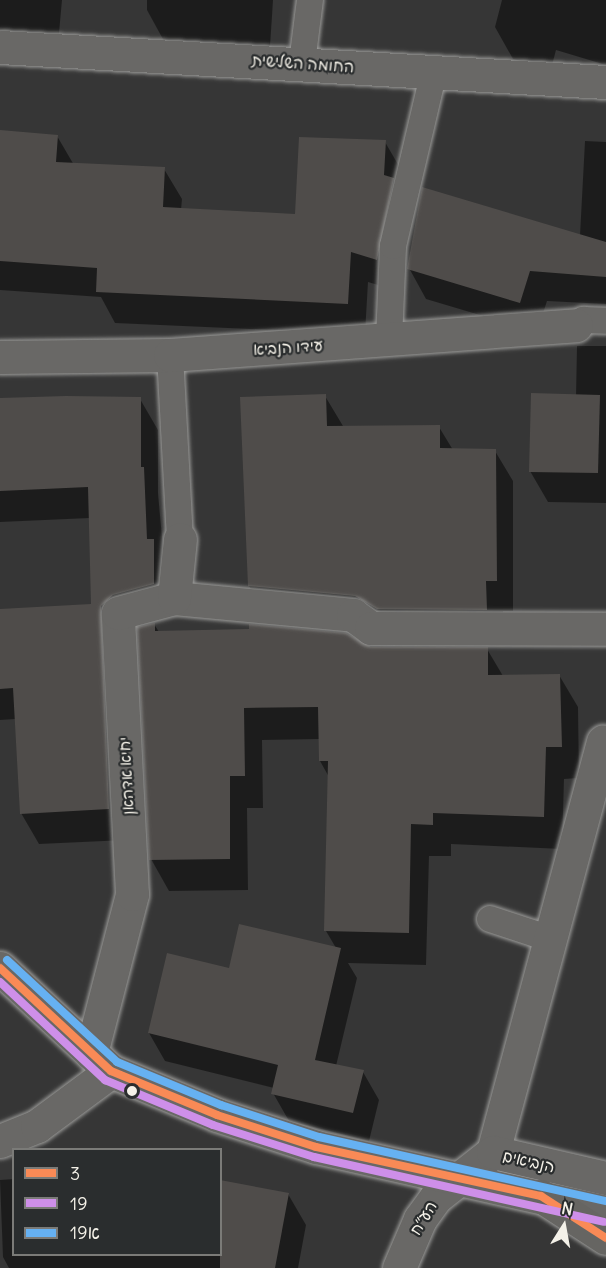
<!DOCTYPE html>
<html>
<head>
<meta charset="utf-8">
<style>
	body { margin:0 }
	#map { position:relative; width:606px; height:1268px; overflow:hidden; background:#363636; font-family:Delius,"Playpen Sans Hebrew",sans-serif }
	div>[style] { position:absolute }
	.shadow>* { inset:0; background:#0007 }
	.building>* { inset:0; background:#4f4c4a }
	.roads { filter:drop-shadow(0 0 2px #9c9c9a) drop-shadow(0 0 2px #9c9c9a) }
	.service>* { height:26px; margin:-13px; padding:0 13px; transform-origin:13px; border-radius:13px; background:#696866 }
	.pedestrian>* { height:33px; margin:-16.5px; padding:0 16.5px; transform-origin:16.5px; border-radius:16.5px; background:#696866 }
	.minor>* { height:33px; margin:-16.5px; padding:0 16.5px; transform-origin:16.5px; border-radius:16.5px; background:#696866 }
	.tertiary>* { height:33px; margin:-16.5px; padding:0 16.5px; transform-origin:16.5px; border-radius:16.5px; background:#696866 }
	.trunk>* { height:33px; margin:-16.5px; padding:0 16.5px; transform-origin:16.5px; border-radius:16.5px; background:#666562 }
	.bus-1>* { height:8px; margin:-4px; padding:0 4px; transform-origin:4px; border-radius:4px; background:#f98a56 }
	.bus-2>* { height:8px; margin:-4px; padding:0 4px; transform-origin:4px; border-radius:4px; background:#ce8fe9 }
	.bus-3>* { height:8px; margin:-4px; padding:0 4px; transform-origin:4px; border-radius:4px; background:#66b1f2 }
	.dots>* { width:16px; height:16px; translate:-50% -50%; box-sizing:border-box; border:3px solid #2a2d2e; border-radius:50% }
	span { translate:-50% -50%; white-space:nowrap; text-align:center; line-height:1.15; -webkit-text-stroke:4.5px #2a2d2e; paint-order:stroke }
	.street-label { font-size:16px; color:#f4f1e8 }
	.legend { position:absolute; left:12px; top:1148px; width:210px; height:108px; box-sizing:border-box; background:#2a2d2e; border:2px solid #7b7b78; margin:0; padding:8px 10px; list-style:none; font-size:18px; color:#f4f1e8 }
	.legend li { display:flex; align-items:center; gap:12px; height:30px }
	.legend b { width:30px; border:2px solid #7b7b78 }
	.north { position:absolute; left:534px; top:1196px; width:60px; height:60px; -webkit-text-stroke:4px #2a2d2e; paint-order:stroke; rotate:11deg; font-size:16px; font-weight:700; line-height:24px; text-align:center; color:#f4f1e8 }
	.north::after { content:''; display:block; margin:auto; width:21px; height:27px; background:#f4f1e8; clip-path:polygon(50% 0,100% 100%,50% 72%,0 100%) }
</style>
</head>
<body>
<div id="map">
	<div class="shadow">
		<div style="clip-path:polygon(0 0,62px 0,58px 44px,0 36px)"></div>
		<div style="clip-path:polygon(147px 0,273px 0,270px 47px,164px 41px,147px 10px)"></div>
		<div style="clip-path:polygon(502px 0,606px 0,606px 65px,556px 50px,551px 69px,513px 59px,495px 27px)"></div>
		<div style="clip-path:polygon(0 132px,57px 136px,74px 165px,164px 169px,182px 199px,181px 210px,296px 215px,385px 142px,403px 173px,395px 290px,368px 282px,365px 334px,115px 323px,101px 297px,0 290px)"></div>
		<div style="clip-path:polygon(585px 141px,606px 142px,606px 304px,547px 301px,537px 332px,426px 299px,409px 268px,580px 235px)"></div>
		<div style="clip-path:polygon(577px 346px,606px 346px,606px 503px,548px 502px,530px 471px,576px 396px)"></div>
		<div style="clip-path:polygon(325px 396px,343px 426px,439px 427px,453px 450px,495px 451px,513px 481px,513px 611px,503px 611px,504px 640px,267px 616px,249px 586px)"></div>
		<div style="clip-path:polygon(140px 399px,158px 430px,158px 493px,164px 559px,170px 571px,131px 626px,126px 840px,39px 844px,21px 813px,16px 719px,0 720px,0 611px,92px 605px,90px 518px,0 522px,0 400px)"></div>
		<div style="clip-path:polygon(154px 624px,159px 632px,371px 648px,487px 649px,503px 676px,559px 675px,578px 707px,579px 778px,564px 779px,562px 849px,451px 844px,451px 856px,429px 856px,426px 965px,348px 963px,357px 978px,336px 1066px,363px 1072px,379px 1100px,369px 1141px,289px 1121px,273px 1093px,274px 1088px,165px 1061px,149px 1033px,230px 970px,336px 948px,326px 931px,329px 777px,320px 761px,320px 739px,262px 740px,263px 808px,247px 808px,248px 890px,169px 891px,151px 859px)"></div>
		<div style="clip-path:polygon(14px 1179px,14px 1254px,220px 1254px,288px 1194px,306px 1225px,298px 1268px,9px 1268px,3px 1257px,0 1180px)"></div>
	</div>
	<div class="building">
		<div style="clip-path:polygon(0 130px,58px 135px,56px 162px,165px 167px,163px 207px,295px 214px,299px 137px,386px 140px,384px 175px,394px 178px,377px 260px,351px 252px,348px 304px,96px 292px,97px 268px,0 261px)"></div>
		<div style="clip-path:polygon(422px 187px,606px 242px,606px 277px,530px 271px,520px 303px,407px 269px)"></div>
		<div style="clip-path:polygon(531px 393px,600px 395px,598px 473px,529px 472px)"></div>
		<div style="clip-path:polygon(326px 394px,327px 426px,440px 425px,440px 448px,496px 449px,497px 581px,486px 581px,487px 610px,377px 609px,355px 596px,248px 586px,240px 397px)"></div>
		<div style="clip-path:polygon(66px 396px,141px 397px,141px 467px,144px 467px,147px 539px,154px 539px,154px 584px,113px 595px,101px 606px,109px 809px,20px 814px,13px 688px,0 689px,0 609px,91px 604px,88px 487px,0 491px,0 398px)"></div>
		<div style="clip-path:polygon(155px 623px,155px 631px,249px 629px,249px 624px,346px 633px,371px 647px,488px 647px,488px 675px,560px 674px,562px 747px,546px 747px,544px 817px,433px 813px,433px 825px,411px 824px,409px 933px,324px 931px,328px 761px,319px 761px,318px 707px,244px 708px,245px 776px,230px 776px,230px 859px,149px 860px,137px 627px)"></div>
		<div style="clip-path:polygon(239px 924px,341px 948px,315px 1060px,364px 1070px,353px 1113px,271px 1094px,278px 1065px,148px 1033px,167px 953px,229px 968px)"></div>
		<div style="clip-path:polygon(220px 1180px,289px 1193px,275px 1268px,220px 1268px)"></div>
	</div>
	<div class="roads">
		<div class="service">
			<div style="left:302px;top:63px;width:64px;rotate:-82.8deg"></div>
			<div style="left:576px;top:325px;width:9px;rotate:-36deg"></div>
			<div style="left:583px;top:320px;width:23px;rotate:2deg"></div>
			<div style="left:389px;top:339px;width:93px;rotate:-87.5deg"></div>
			<div style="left:393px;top:246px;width:180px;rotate:-76.8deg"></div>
			<div style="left:170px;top:355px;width:184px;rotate:86.9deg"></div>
			<div style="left:490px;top:919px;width:64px;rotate:18.2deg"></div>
		</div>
		<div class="pedestrian">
			<div style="left:174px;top:598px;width:180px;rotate:5.4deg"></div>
			<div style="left:353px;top:615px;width:22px;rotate:36deg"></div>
			<div style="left:371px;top:628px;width:235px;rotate:0.2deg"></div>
			<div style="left:91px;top:1053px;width:164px;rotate:-75.5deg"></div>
			<div style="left:132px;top:894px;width:281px;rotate:-92.9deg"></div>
			<div style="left:118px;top:613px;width:58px;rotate:-15deg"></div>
			<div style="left:174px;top:598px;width:59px;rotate:-84.2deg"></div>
		</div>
		<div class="minor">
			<div style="left:0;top:47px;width:607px;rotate:3.31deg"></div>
			<div style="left:0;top:357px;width:170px;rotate:-0.7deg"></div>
			<div style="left:170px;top:355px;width:407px;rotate:-4.2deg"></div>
			<div style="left:0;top:1141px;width:40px;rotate:-22deg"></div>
			<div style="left:37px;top:1126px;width:92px;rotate:-36.6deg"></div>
			<div style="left:493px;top:1152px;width:425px;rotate:-75deg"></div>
			<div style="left:399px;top:1268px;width:53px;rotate:-66.8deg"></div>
			<div style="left:420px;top:1219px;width:27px;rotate:-54deg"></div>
			<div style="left:436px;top:1197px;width:73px;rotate:-38.3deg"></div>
			<div style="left:493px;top:1152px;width:116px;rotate:13deg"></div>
		</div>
		<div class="tertiary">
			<div style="left:0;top:968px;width:151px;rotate:42.9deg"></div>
			<div style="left:111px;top:1071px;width:115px;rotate:22.5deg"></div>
			<div style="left:217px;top:1115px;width:104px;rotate:17.9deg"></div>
			<div style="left:316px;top:1147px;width:297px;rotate:12.6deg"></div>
		</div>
		<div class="trunk">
			<div style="left:541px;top:1196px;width:77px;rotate:32.9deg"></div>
		</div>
	</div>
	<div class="bus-1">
		<div style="left:0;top:968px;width:151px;rotate:42.9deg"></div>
		<div style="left:111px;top:1071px;width:115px;rotate:22.5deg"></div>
		<div style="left:217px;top:1115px;width:104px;rotate:17.9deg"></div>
		<div style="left:316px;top:1147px;width:230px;rotate:12.3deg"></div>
		<div style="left:541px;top:1196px;width:77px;rotate:32.9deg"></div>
	</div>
	<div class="bus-2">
		<div style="left:0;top:982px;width:144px;rotate:43deg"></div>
		<div style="left:105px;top:1080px;width:117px;rotate:22.6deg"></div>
		<div style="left:213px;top:1125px;width:106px;rotate:17.6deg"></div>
		<div style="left:314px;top:1157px;width:297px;rotate:12.6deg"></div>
	</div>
	<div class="bus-3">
		<div style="left:7px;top:960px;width:150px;rotate:42.8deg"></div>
		<div style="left:117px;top:1062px;width:113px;rotate:22.5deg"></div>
		<div style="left:221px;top:1105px;width:103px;rotate:18.1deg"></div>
		<div style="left:319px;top:1137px;width:294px;rotate:12.6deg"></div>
	</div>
	<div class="dots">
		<div style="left:132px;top:1091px;background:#f4f1e8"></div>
	</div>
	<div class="street-label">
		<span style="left:303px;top:63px;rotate:4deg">החומה השלישית</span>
		<span style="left:288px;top:347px;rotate:-4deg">עידו הנביא</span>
		<span style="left:126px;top:776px;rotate:-93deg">יחיא אדהאן</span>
		<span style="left:529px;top:1161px;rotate:13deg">הנביאים</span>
		<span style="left:423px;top:1218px;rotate:-59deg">הע״ח</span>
	</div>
	<ul class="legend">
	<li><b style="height:8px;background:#f98a56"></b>3</li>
	<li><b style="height:8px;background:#ce8fe9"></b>19</li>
	<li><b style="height:8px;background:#66b1f2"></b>19א</li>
	</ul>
	<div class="north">N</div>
</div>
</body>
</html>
